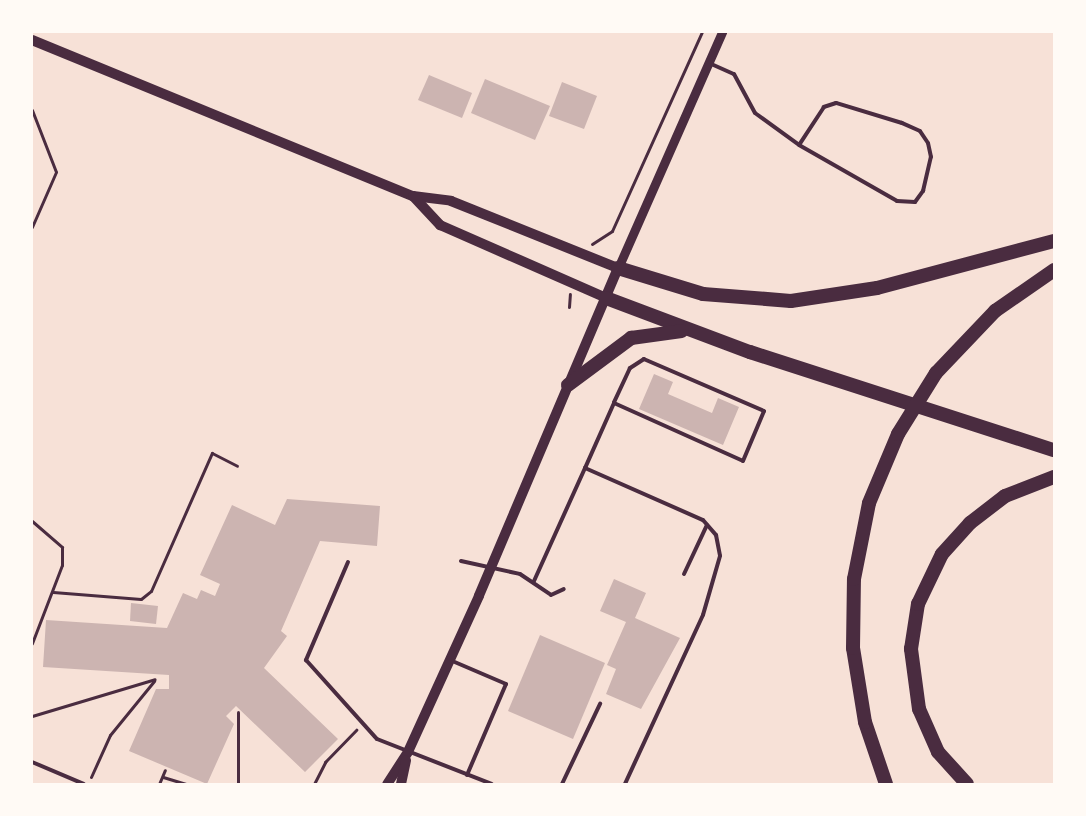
<!DOCTYPE html>
<html>
<head>
<meta charset="utf-8">
<style>
	body { margin:0 }
	#map { position:relative; width:1086px; height:816px; overflow:hidden; background:#f7e1d7; font-family:"Roboto Condensed",sans-serif }
	div>[style] { position:absolute }
	.building>* { inset:0; background:#ccb4b1 }
	.path>* { height:3px; margin:-1.5px; padding:0 1.5px; transform-origin:1.5px; border-radius:1.5px; background:#4a2c40 }
	.service>* { height:4px; margin:-2px; padding:0 2px; transform-origin:2px; border-radius:2px; background:#4a2c40 }
	.tertiary>* { height:9px; margin:-4.5px; padding:0 4.5px; transform-origin:4.5px; border-radius:4.5px; background:#4a2c40 }
	.secondary>* { height:10px; margin:-5px; padding:0 5px; transform-origin:5px; border-radius:5px; background:#4a2c40 }
	.motorway>* { height:14px; margin:-7px; padding:0 7px; transform-origin:7px; border-radius:7px; background:#4a2c40 }
	span { translate:-50% -50%; white-space:nowrap; text-align:center; line-height:1.15; -webkit-text-stroke:4.5px #fffaf5; paint-order:stroke }
	.frame { position:absolute; inset:0; border:33px solid #fffaf5; pointer-events:none }
</style>
</head>
<body>
<div id="map">
	<div class="building">
		<div style="clip-path:polygon(429px 75px,472px 93px,462px 118px,418px 100px)"></div>
		<div style="clip-path:polygon(485px 79px,550px 106px,535px 140px,471px 113px)"></div>
		<div style="clip-path:polygon(562px 82px,597px 96px,584px 129px,549px 116px)"></div>
		<div style="clip-path:polygon(654px 374px,673px 382px,668px 394px,712px 413px,718px 398px,739px 407px,723px 445px,639px 409px)"></div>
		<div style="clip-path:polygon(287px 499px,380px 506px,377px 546px,320px 541px,281px 631px,287px 636px,264px 668px,338px 739px,305px 772px,236px 706px,226px 716px,234px 724px,207px 784px,129px 751px,156px 689px,169px 689px,169px 675px,43px 667px,46px 620px,167px 628px,183px 593px,197px 599px,201px 590px,215px 596px,220px 584px,200px 575px,232px 505px,275px 525px)"></div>
		<div style="clip-path:polygon(614px 579px,646px 593px,635px 618px,680px 638px,641px 709px,606px 694px,616px 669px,607px 665px,626px 622px,600px 611px)"></div>
		<div style="clip-path:polygon(131px 603px,158px 606px,156px 624px,130px 621px)"></div>
		<div style="clip-path:polygon(540px 635px,605px 663px,573px 739px,508px 711px)"></div>
	</div>
	<div class="path">
		<div style="left:32px;top:110px;width:66px;rotate:68.8deg"></div>
		<div style="left:56px;top:172px;width:60px;rotate:113.6deg"></div>
		<div style="left:592px;top:244px;width:24px;rotate:-33deg"></div>
		<div style="left:612px;top:231px;width:218px;rotate:-65.7deg"></div>
		<div style="left:569px;top:307px;width:13px;rotate:-86deg"></div>
		<div style="left:32px;top:521px;width:40px;rotate:41deg"></div>
		<div style="left:62px;top:547px;width:18px;rotate:90deg"></div>
		<div style="left:62px;top:565px;width:84px;rotate:111deg"></div>
		<div style="left:53px;top:592px;width:88px;rotate:4.5deg"></div>
		<div style="left:141px;top:599px;width:13px;rotate:-39deg"></div>
		<div style="left:151px;top:591px;width:151px;rotate:-66.2deg"></div>
		<div style="left:212px;top:453px;width:28px;rotate:27deg"></div>
		<div style="left:238px;top:712px;width:72px;rotate:90deg"></div>
		<div style="left:32px;top:716px;width:128px;rotate:-16.7deg"></div>
		<div style="left:91px;top:777px;width:46px;rotate:-65.7deg"></div>
		<div style="left:110px;top:735px;width:70px;rotate:-50.8deg"></div>
		<div style="left:163px;top:777px;width:24px;rotate:17deg"></div>
		<div style="left:159px;top:784px;width:15px;rotate:-67deg"></div>
		<div style="left:314px;top:784px;width:25px;rotate:-63deg"></div>
		<div style="left:325px;top:762px;width:45px;rotate:-45.9deg"></div>
	</div>
	<div class="service">
		<div style="left:709px;top:63px;width:27px;rotate:24deg"></div>
		<div style="left:734px;top:74px;width:44px;rotate:61.7deg"></div>
		<div style="left:755px;top:113px;width:54px;rotate:36deg"></div>
		<div style="left:799px;top:145px;width:113px;rotate:29.7deg"></div>
		<div style="left:897px;top:201px;width:18px;rotate:3deg"></div>
		<div style="left:915px;top:202px;width:14px;rotate:-54deg"></div>
		<div style="left:923px;top:191px;width:35px;rotate:-77deg"></div>
		<div style="left:931px;top:157px;width:14px;rotate:-102deg"></div>
		<div style="left:928px;top:143px;width:14px;rotate:-124deg"></div>
		<div style="left:920px;top:131px;width:20px;rotate:-156deg"></div>
		<div style="left:902px;top:123px;width:69px;rotate:-163.1deg"></div>
		<div style="left:836px;top:103px;width:13px;rotate:162deg"></div>
		<div style="left:824px;top:107px;width:45px;rotate:123.3deg"></div>
		<div style="left:614px;top:403px;width:141px;rotate:24.2deg"></div>
		<div style="left:743px;top:461px;width:54px;rotate:-67.2deg"></div>
		<div style="left:764px;top:411px;width:131px;rotate:-156.6deg"></div>
		<div style="left:644px;top:359px;width:17px;rotate:147deg"></div>
		<div style="left:630px;top:368px;width:38px;rotate:115deg"></div>
		<div style="left:614px;top:403px;width:71px;rotate:114deg"></div>
		<div style="left:585px;top:468px;width:129px;rotate:23.8deg"></div>
		<div style="left:703px;top:520px;width:20px;rotate:49deg"></div>
		<div style="left:716px;top:535px;width:21px;rotate:79deg"></div>
		<div style="left:720px;top:556px;width:61px;rotate:106.1deg"></div>
		<div style="left:703px;top:615px;width:186px;rotate:114.8deg"></div>
		<div style="left:461px;top:561px;width:60px;rotate:12.4deg"></div>
		<div style="left:520px;top:574px;width:37px;rotate:34deg"></div>
		<div style="left:551px;top:595px;width:14px;rotate:-25deg"></div>
		<div style="left:348px;top:562px;width:107px;rotate:113.2deg"></div>
		<div style="left:306px;top:660px;width:106px;rotate:48.1deg"></div>
		<div style="left:377px;top:739px;width:123px;rotate:21.4deg"></div>
		<div style="left:684px;top:574px;width:54px;rotate:-64.9deg"></div>
		<div style="left:534px;top:581px;width:124px;rotate:-65.7deg"></div>
		<div style="left:450px;top:660px;width:61px;rotate:23.2deg"></div>
		<div style="left:506px;top:684px;width:99px;rotate:113.2deg"></div>
		<div style="left:32px;top:762px;width:56px;rotate:22.9deg"></div>
		<div style="left:562px;top:784px;width:89px;rotate:-64.6deg"></div>
	</div>
	<div class="tertiary">
		<div style="left:618px;top:268px;width:258px;rotate:-66.2deg"></div>
	</div>
	<div class="secondary">
		<div style="left:32px;top:40px;width:412px;rotate:22.3deg"></div>
		<div style="left:413px;top:196px;width:38px;rotate:7deg"></div>
		<div style="left:451px;top:201px;width:180px;rotate:21.9deg"></div>
		<div style="left:618px;top:268px;width:356px;rotate:113deg"></div>
		<div style="left:479px;top:596px;width:171px;rotate:114.5deg"></div>
		<div style="left:408px;top:752px;width:38px;rotate:123deg"></div>
		<div style="left:413px;top:196px;width:40px;rotate:47deg"></div>
		<div style="left:440px;top:225px;width:181px;rotate:23.7deg"></div>
		<div style="left:401px;top:784px;width:24px;rotate:-78deg"></div>
	</div>
	<div class="motorway">
		<div style="left:618px;top:268px;width:89px;rotate:17deg"></div>
		<div style="left:703px;top:294px;width:88px;rotate:4.5deg"></div>
		<div style="left:791px;top:301px;width:87px;rotate:-8.6deg"></div>
		<div style="left:877px;top:288px;width:183px;rotate:-14.9deg"></div>
		<div style="left:606px;top:298px;width:154px;rotate:20.6deg"></div>
		<div style="left:750px;top:352px;width:319px;rotate:17.9deg"></div>
		<div style="left:568px;top:385px;width:79px;rotate:-36.7deg"></div>
		<div style="left:631px;top:338px;width:51px;rotate:-7.8deg"></div>
		<div style="left:886px;top:784px;width:65px;rotate:-108.7deg"></div>
		<div style="left:865px;top:722px;width:75px;rotate:-99.2deg"></div>
		<div style="left:853px;top:648px;width:69px;rotate:-89.2deg"></div>
		<div style="left:854px;top:579px;width:77px;rotate:-78.8deg"></div>
		<div style="left:869px;top:503px;width:75px;rotate:-67.2deg"></div>
		<div style="left:898px;top:434px;width:72px;rotate:-58.1deg"></div>
		<div style="left:936px;top:373px;width:86px;rotate:-46.4deg"></div>
		<div style="left:995px;top:311px;width:72px;rotate:-34.8deg"></div>
		<div style="left:967px;top:784px;width:43px;rotate:-132.2deg"></div>
		<div style="left:938px;top:752px;width:47px;rotate:-113.8deg"></div>
		<div style="left:919px;top:709px;width:61px;rotate:-97.6deg"></div>
		<div style="left:911px;top:649px;width:46px;rotate:-81.2deg"></div>
		<div style="left:918px;top:604px;width:55px;rotate:-64.4deg"></div>
		<div style="left:942px;top:554px;width:42px;rotate:-47.9deg"></div>
		<div style="left:970px;top:523px;width:44px;rotate:-37.6deg"></div>
		<div style="left:1005px;top:496px;width:53px;rotate:-21.2deg"></div>
	</div>
	<div class="frame"></div>
</div>
</body>
</html>
